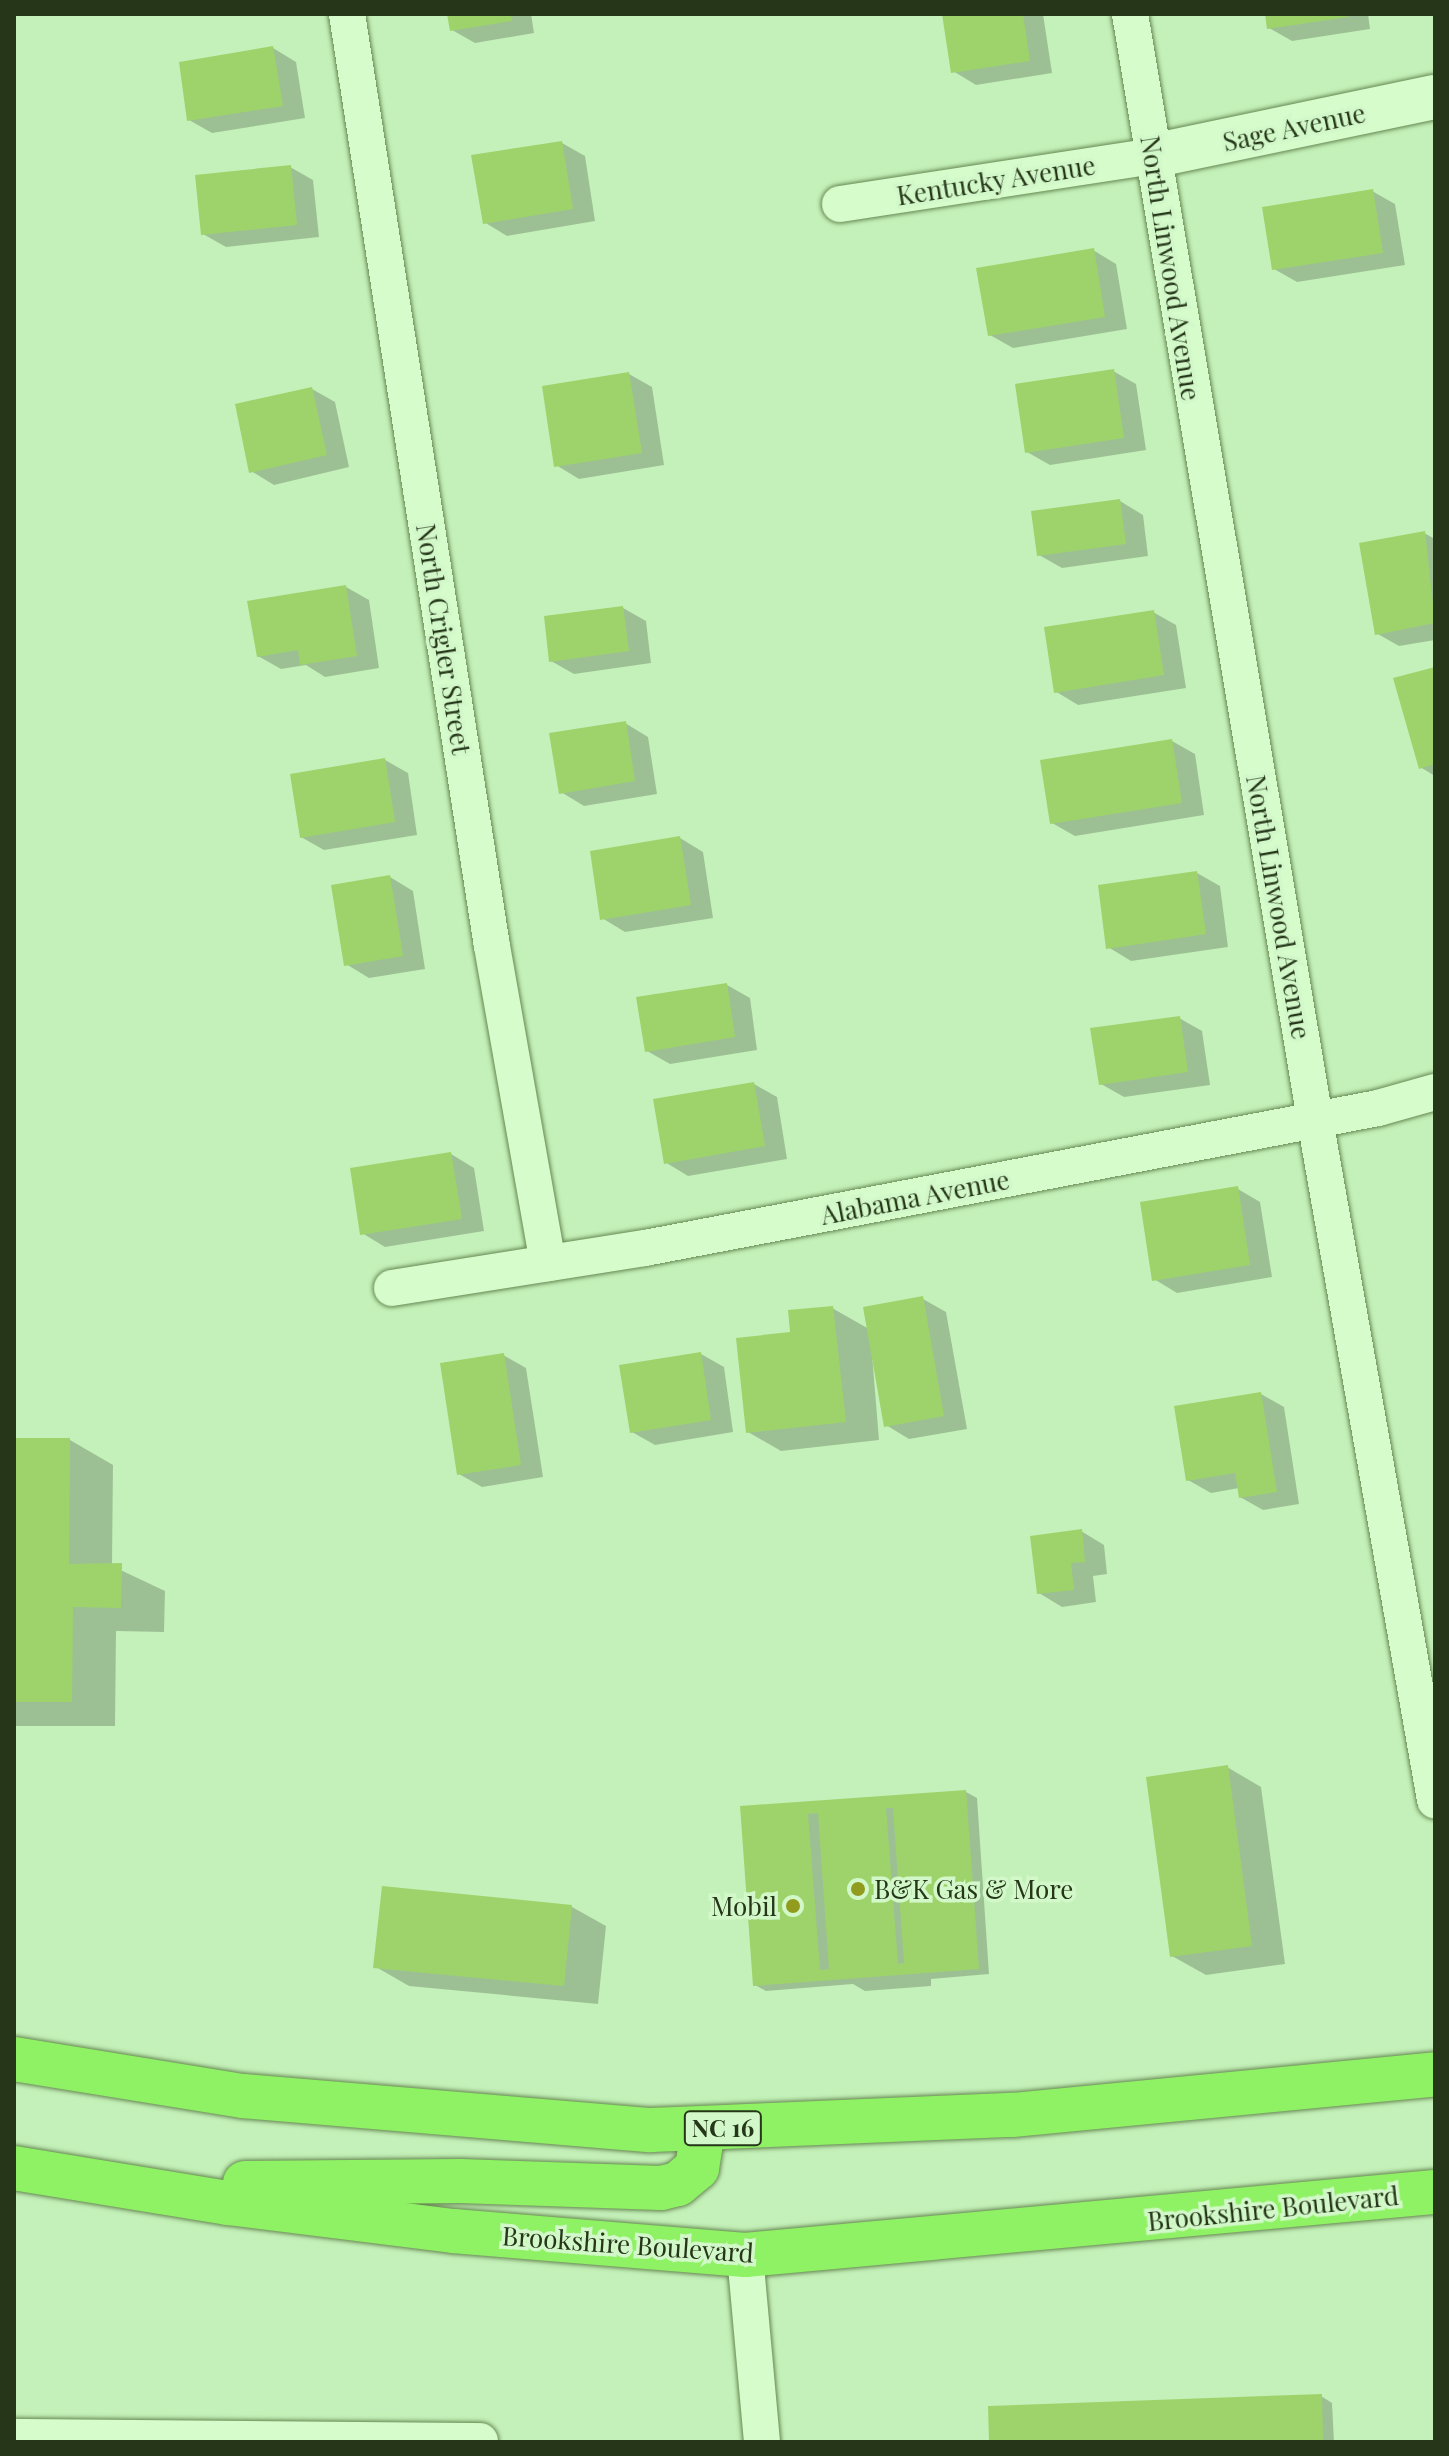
<!DOCTYPE html>
<html>
<head>
<meta charset="utf-8">
<style>
	body { margin:0 }
	#map { position:relative; width:1449px; height:2456px; overflow:hidden; background:#c4f1b9; font-family:"Playfair Display",serif }
	div>[style] { position:absolute }
	.shadow>* { inset:0; background:#0003 }
	.building>* { inset:0; background:#9ed36b }
	.roads { filter:drop-shadow(0 0 2px #678852) drop-shadow(0 0 2px #678852) }
	.minor>* { height:36px; margin:-18px; padding:0 18px; transform-origin:18px; border-radius:18px; background:#d6fccc }
	.tertiary>* { height:44px; margin:-22px; padding:0 22px; transform-origin:22px; border-radius:22px; background:#d6fccc }
	.trunk>* { height:44px; margin:-22px; padding:0 22px; transform-origin:22px; border-radius:22px; background:#8ff265 }
	.dots>* { width:22px; height:22px; translate:-50% -50%; box-sizing:border-box; border:4px solid #d2f8c9; border-radius:50% }
	span { translate:-50% -50%; white-space:nowrap; text-align:center; line-height:1.15; -webkit-text-stroke:7px #d2f8c9; paint-order:stroke }
	.shield-label span { padding:2px 6px; background:#d2f8c9; border:2px solid; border-radius:6px; -webkit-text-stroke-width:0 }
	.shield-label { font-size:24px; color:#253619; font-weight:700 }
	.street-label { font-size:26px; color:#253619 }
	.poi-label { font-size:26px; color:#253619 }
	.left { translate:0 -50%; text-align:left }
	.right { translate:-100% -50%; text-align:right }
	.frame { position:absolute; inset:0; border:16px solid #253619; pointer-events:none }
</style>
</head>
<body>
<div id="map">
	<div class="shadow">
		<div style="clip-path:polygon(449px 14px,531px 14px,534px 33px,475px 43px,452px 30px)"></div>
		<div style="clip-path:polygon(944px 14px,1043px 14px,1052px 73px,976px 85px,953px 71px)"></div>
		<div style="clip-path:polygon(1267px 14px,1368px 14px,1370px 29px,1292px 41px,1269px 28px)"></div>
		<div style="clip-path:polygon(273px 48px,296px 62px,305px 118px,212px 133px,189px 120px)"></div>
		<div style="clip-path:polygon(562px 143px,585px 156px,595px 221px,507px 236px,484px 222px)"></div>
		<div style="clip-path:polygon(290px 167px,313px 180px,319px 237px,226px 247px,203px 234px)"></div>
		<div style="clip-path:polygon(1372px 191px,1395px 204px,1405px 265px,1297px 282px,1274px 269px)"></div>
		<div style="clip-path:polygon(1093px 250px,1116px 264px,1127px 329px,1013px 348px,990px 335px)"></div>
		<div style="clip-path:polygon(1113px 371px,1136px 384px,1146px 450px,1050px 465px,1027px 452px)"></div>
		<div style="clip-path:polygon(629px 374px,652px 387px,664px 465px,579px 479px,556px 465px)"></div>
		<div style="clip-path:polygon(312px 389px,335px 402px,349px 467px,274px 485px,251px 471px)"></div>
		<div style="clip-path:polygon(1120px 501px,1143px 515px,1148px 556px,1062px 568px,1039px 555px)"></div>
		<div style="clip-path:polygon(1424px 533px,1435px 539px,1435px 640px,1399px 646px,1376px 633px)"></div>
		<div style="clip-path:polygon(346px 587px,369px 600px,379px 668px,325px 677px,306px 665px,281px 669px,258px 656px)"></div>
		<div style="clip-path:polygon(623px 608px,646px 621px,651px 663px,574px 674px,551px 661px)"></div>
		<div style="clip-path:polygon(1153px 612px,1176px 625px,1186px 688px,1078px 705px,1055px 691px)"></div>
		<div style="clip-path:polygon(1435px 670px,1435px 776px,1420px 767px)"></div>
		<div style="clip-path:polygon(625px 723px,648px 737px,657px 794px,584px 806px,561px 792px)"></div>
		<div style="clip-path:polygon(1172px 741px,1195px 754px,1204px 815px,1075px 836px,1052px 823px)"></div>
		<div style="clip-path:polygon(385px 760px,408px 773px,417px 835px,324px 850px,301px 837px)"></div>
		<div style="clip-path:polygon(680px 838px,703px 852px,713px 918px,625px 932px,602px 918px)"></div>
		<div style="clip-path:polygon(1197px 873px,1220px 886px,1228px 947px,1131px 961px,1108px 947px)"></div>
		<div style="clip-path:polygon(390px 877px,413px 891px,425px 969px,369px 978px,346px 964px)"></div>
		<div style="clip-path:polygon(727px 985px,750px 998px,757px 1050px,670px 1064px,647px 1051px)"></div>
		<div style="clip-path:polygon(1179px 1018px,1202px 1031px,1210px 1085px,1124px 1097px,1101px 1084px)"></div>
		<div style="clip-path:polygon(754px 1084px,777px 1097px,787px 1159px,688px 1176px,665px 1162px)"></div>
		<div style="clip-path:polygon(451px 1154px,474px 1168px,484px 1231px,385px 1247px,362px 1233px)"></div>
		<div style="clip-path:polygon(1238px 1189px,1260px 1202px,1272px 1277px,1177px 1293px,1154px 1279px)"></div>
		<div style="clip-path:polygon(923px 1299px,946px 1312px,967px 1429px,909px 1439px,886px 1425px,871px 1342px,879px 1440px,781px 1451px,748px 1432px,793px 1334px,832px 1308px,869px 1329px)"></div>
		<div style="clip-path:polygon(701px 1354px,724px 1367px,733px 1432px,655px 1445px,632px 1432px)"></div>
		<div style="clip-path:polygon(503px 1355px,526px 1368px,543px 1477px,482px 1487px,459px 1474px)"></div>
		<div style="clip-path:polygon(1261px 1394px,1284px 1407px,1299px 1504px,1263px 1510px,1240px 1497px,1239px 1488px,1211px 1493px,1188px 1480px)"></div>
		<div style="clip-path:polygon(14px 1440px,70px 1440px,113px 1465px,112px 1566px,165px 1591px,164px 1632px,116px 1631px,115px 1726px,14px 1726px)"></div>
		<div style="clip-path:polygon(1081px 1531px,1104px 1545px,1107px 1574px,1093px 1576px,1096px 1602px,1062px 1607px,1039px 1593px)"></div>
		<div style="clip-path:polygon(1227px 1767px,1261px 1787px,1285px 1964px,1206px 1975px,1172px 1956px)"></div>
		<div style="clip-path:polygon(966px 1792px,977px 1798px,989px 1974px,931px 1979px,931px 1986px,865px 1991px,853px 1984px,766px 1991px,755px 1985px,742px 1808px)"></div>
		<div style="clip-path:polygon(572px 1907px,606px 1926px,598px 2004px,409px 1986px,376px 1967px)"></div>
		<div style="clip-path:polygon(1321px 2396px,1332px 2403px,1334px 2442px,991px 2442px)"></div>
	</div>
	<div class="building">
		<div style="clip-path:polygon(447px 14px,511px 14px,512px 21px,450px 31px)"></div>
		<div style="clip-path:polygon(942px 14px,1023px 14px,1030px 61px,951px 73px)"></div>
		<div style="clip-path:polygon(1265px 14px,1348px 14px,1348px 17px,1267px 29px)"></div>
		<div style="clip-path:polygon(273px 46px,283px 106px,187px 121px,179px 62px)"></div>
		<div style="clip-path:polygon(562px 141px,573px 209px,483px 224px,471px 155px)"></div>
		<div style="clip-path:polygon(291px 165px,297px 225px,201px 235px,195px 175px)"></div>
		<div style="clip-path:polygon(1373px 189px,1383px 253px,1272px 270px,1262px 207px)"></div>
		<div style="clip-path:polygon(1094px 248px,1105px 317px,988px 336px,976px 268px)"></div>
		<div style="clip-path:polygon(1114px 369px,1124px 438px,1025px 453px,1015px 384px)"></div>
		<div style="clip-path:polygon(629px 372px,642px 453px,554px 467px,542px 386px)"></div>
		<div style="clip-path:polygon(312px 387px,327px 455px,249px 473px,235px 404px)"></div>
		<div style="clip-path:polygon(1120px 499px,1126px 544px,1037px 556px,1031px 511px)"></div>
		<div style="clip-path:polygon(1425px 531px,1435px 623px,1375px 635px,1359px 543px)"></div>
		<div style="clip-path:polygon(346px 585px,357px 656px,300px 665px,298px 650px,257px 657px,247px 601px)"></div>
		<div style="clip-path:polygon(623px 606px,629px 651px,549px 662px,544px 616px)"></div>
		<div style="clip-path:polygon(1154px 610px,1164px 675px,1054px 693px,1044px 627px)"></div>
		<div style="clip-path:polygon(1435px 667px,1435px 764px,1419px 769px,1393px 678px)"></div>
		<div style="clip-path:polygon(626px 721px,635px 781px,559px 794px,549px 733px)"></div>
		<div style="clip-path:polygon(1172px 739px,1182px 803px,1050px 824px,1040px 760px)"></div>
		<div style="clip-path:polygon(385px 758px,395px 822px,300px 838px,290px 774px)"></div>
		<div style="clip-path:polygon(680px 836px,691px 905px,600px 920px,590px 851px)"></div>
		<div style="clip-path:polygon(1197px 871px,1206px 934px,1106px 949px,1098px 885px)"></div>
		<div style="clip-path:polygon(390px 875px,403px 956px,344px 966px,331px 885px)"></div>
		<div style="clip-path:polygon(727px 983px,735px 1037px,645px 1052px,636px 997px)"></div>
		<div style="clip-path:polygon(1180px 1016px,1188px 1072px,1099px 1085px,1090px 1028px)"></div>
		<div style="clip-path:polygon(754px 1082px,765px 1146px,664px 1164px,653px 1099px)"></div>
		<div style="clip-path:polygon(451px 1152px,462px 1219px,360px 1235px,350px 1168px)"></div>
		<div style="clip-path:polygon(1238px 1186px,1250px 1265px,1152px 1281px,1140px 1202px)"></div>
		<div style="clip-path:polygon(923px 1296px,944px 1416px,884px 1427px,863px 1307px)"></div>
		<div style="clip-path:polygon(833px 1306px,846px 1422px,746px 1433px,736px 1338px,790px 1332px,788px 1310px)"></div>
		<div style="clip-path:polygon(701px 1352px,711px 1420px,630px 1433px,619px 1365px)"></div>
		<div style="clip-path:polygon(504px 1353px,521px 1465px,457px 1475px,440px 1363px)"></div>
		<div style="clip-path:polygon(1261px 1392px,1277px 1492px,1239px 1498px,1235px 1473px,1186px 1481px,1174px 1406px)"></div>
		<div style="clip-path:polygon(14px 1438px,70px 1438px,69px 1564px,122px 1563px,121px 1608px,73px 1607px,72px 1702px,14px 1702px)"></div>
		<div style="clip-path:polygon(1082px 1529px,1085px 1562px,1071px 1563px,1074px 1590px,1037px 1594px,1030px 1536px)"></div>
		<div style="clip-path:polygon(1228px 1765px,1252px 1946px,1170px 1957px,1146px 1777px)"></div>
		<div style="clip-path:polygon(evenodd,966px 1790px,979px 1969px,753px 1986px,740px 1806px,966px 1790px,886px 1808px,893px 1808px,904px 1963px,898px 1964px,886px 1808px,966px 1790px,818px 1813px,829px 1969px,820px 1970px,808px 1814px,818px 1813px)"></div>
		<div style="clip-path:polygon(382px 1886px,572px 1905px,564px 1986px,373px 1968px)"></div>
		<div style="clip-path:polygon(1322px 2394px,1323px 2442px,989px 2442px,988px 2406px)"></div>
	</div>
	<div class="roads">
		<div class="minor">
			<div style="left:347px;top:14px;width:943px;rotate:81.16deg"></div>
			<div style="left:492px;top:946px;width:322px;rotate:80deg"></div>
			<div style="left:1130px;top:14px;width:1121px;rotate:80.5deg"></div>
			<div style="left:1315px;top:1120px;width:691px;rotate:79.99deg"></div>
			<div style="left:840px;top:204px;width:316px;rotate:-8.7deg"></div>
			<div style="left:392px;top:1288px;width:256px;rotate:-9deg"></div>
			<div style="left:645px;top:1248px;width:746px;rotate:-10.81deg"></div>
			<div style="left:1378px;top:1108px;width:59px;rotate:-15.7deg"></div>
			<div style="left:745px;top:2255px;width:188px;rotate:84.8deg"></div>
			<div style="left:14px;top:2437px;width:466px;rotate:0.5deg"></div>
		</div>
		<div class="tertiary">
			<div style="left:1152px;top:156px;width:289px;rotate:-11.8deg"></div>
		</div>
		<div class="trunk">
			<div style="left:14px;top:2059px;width:232px;rotate:9.2deg"></div>
			<div style="left:243px;top:2096px;width:409px;rotate:4.8deg"></div>
			<div style="left:651px;top:2130px;width:362px;rotate:-2.4deg"></div>
			<div style="left:1013px;top:2115px;width:424px;rotate:-5.5deg"></div>
			<div style="left:14px;top:2168px;width:217px;rotate:9.3deg"></div>
			<div style="left:228px;top:2203px;width:227px;rotate:7.1deg"></div>
			<div style="left:453px;top:2231px;width:293px;rotate:4.7deg"></div>
			<div style="left:745px;top:2255px;width:693px;rotate:-5.22deg"></div>
			<div style="left:245px;top:2183px;width:215px;rotate:-0.5deg"></div>
			<div style="left:460px;top:2181px;width:201px;rotate:2deg"></div>
			<div style="left:661px;top:2188px;width:17px;rotate:-13deg"></div>
			<div style="left:678px;top:2184px;width:25px;rotate:-40deg"></div>
			<div style="left:697px;top:2168px;width:39px;rotate:-81deg"></div>
		</div>
	</div>
	<div class="dots">
		<div style="left:858px;top:1889px;background:#919c1e"></div>
		<div style="left:793px;top:1906px;background:#919c1e"></div>
	</div>
	<div class="shield-label">
		<span style="left:723px;top:2128px">NC 16</span>
	</div>
	<div class="street-label">
		<span style="left:1294px;top:127px;rotate:-12deg">Sage Avenue</span>
		<span style="left:996px;top:180px;rotate:-9deg">Kentucky Avenue</span>
		<span style="left:1171px;top:268px;rotate:81deg">North Linwood Avenue</span>
		<span style="left:444px;top:639px;rotate:81deg">North Crigler Street</span>
		<span style="left:1279px;top:907px;rotate:80deg">North Linwood Avenue</span>
		<span style="left:915px;top:1197px;rotate:-11deg">Alabama Avenue</span>
		<span style="left:1273px;top:2208px;rotate:-6deg">Brookshire Boulevard</span>
		<span style="left:628px;top:2244px;rotate:4deg">Brookshire Boulevard</span>
	</div>
	<div class="poi-label">
		<span class="left" style="left:874px;top:1889px">B&amp;K Gas &amp; More</span>
		<span class="right" style="left:777px;top:1906px">Mobil</span>
	</div>
	<div class="frame"></div>
</div>
</body>
</html>
